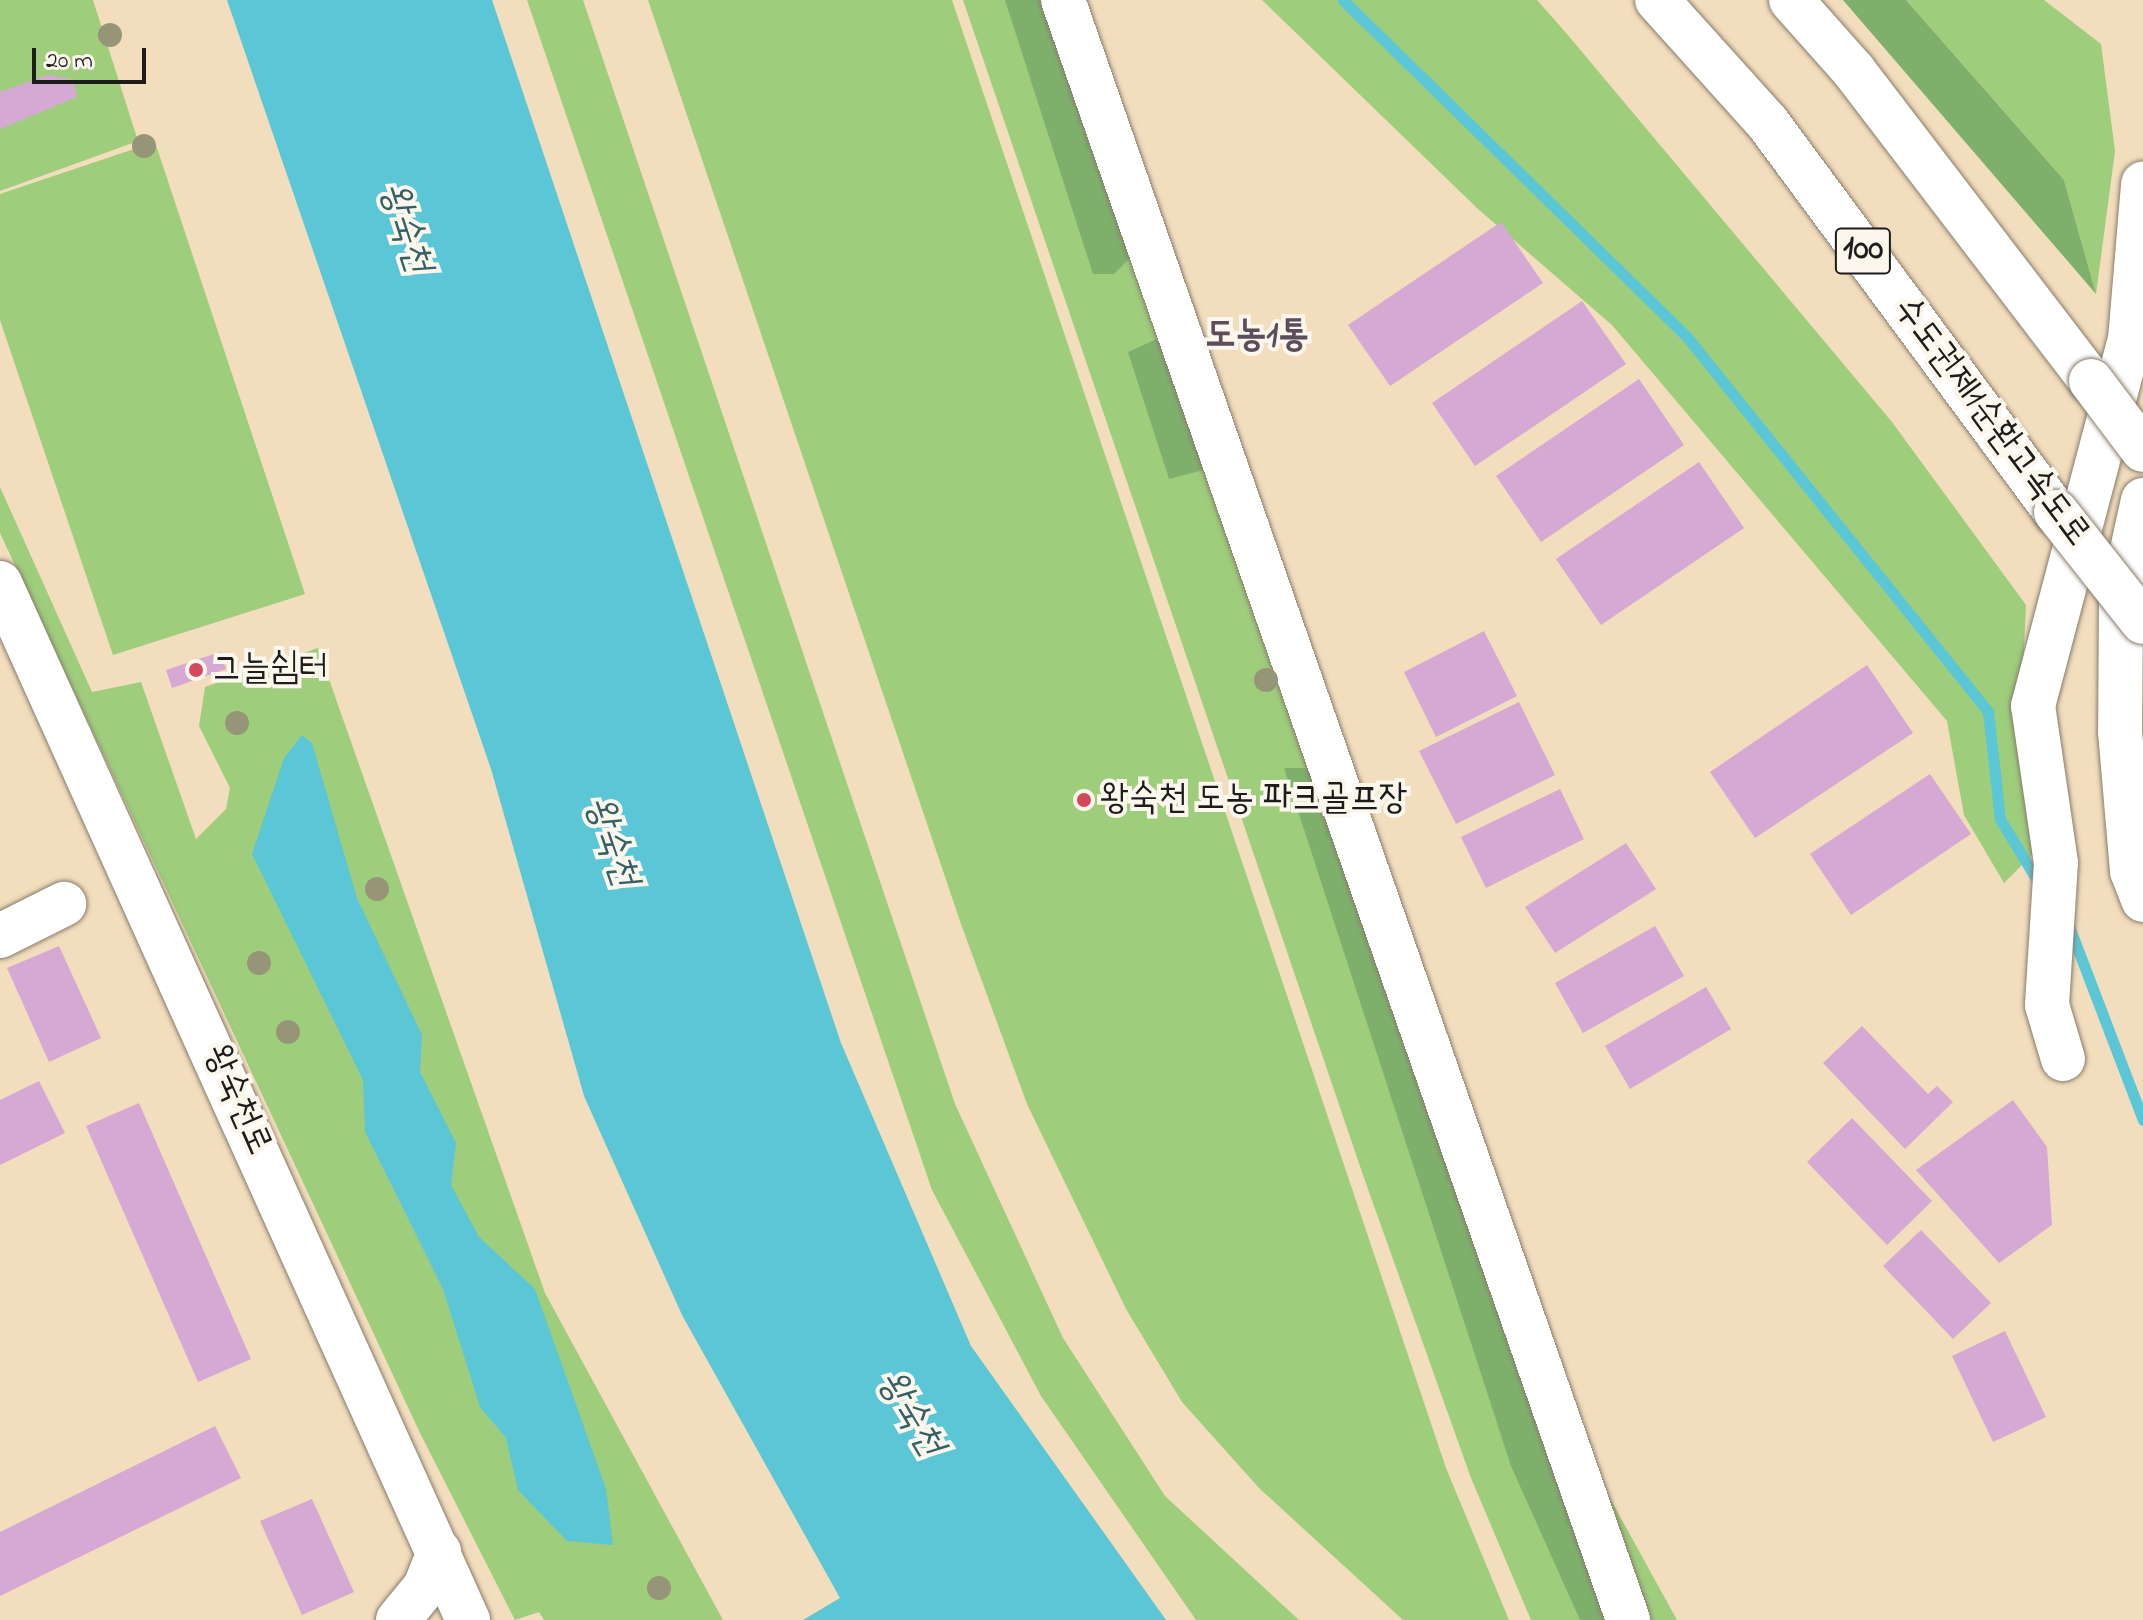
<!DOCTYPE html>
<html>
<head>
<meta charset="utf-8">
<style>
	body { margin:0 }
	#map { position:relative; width:2143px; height:1620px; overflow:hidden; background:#f2ddbd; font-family:"Indie Flower","Poor Story",sans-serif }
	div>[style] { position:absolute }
	.green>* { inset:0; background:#9ecd7c }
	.forest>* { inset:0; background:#7eb06c }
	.water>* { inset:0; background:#5bc6d6 }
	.stream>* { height:11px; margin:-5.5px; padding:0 5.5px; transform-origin:5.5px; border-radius:5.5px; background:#5bc6d6 }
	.building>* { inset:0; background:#d5a9d4 }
	.roads { filter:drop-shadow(0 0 2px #877c6c) drop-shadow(0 0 2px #877c6c) }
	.minor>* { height:44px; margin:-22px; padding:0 22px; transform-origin:22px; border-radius:22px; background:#fff }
	.highway>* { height:44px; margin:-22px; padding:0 22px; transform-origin:22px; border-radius:22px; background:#fff }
	.bridges { filter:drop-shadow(0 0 2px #877c6c) drop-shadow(0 0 2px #877c6c) }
	.highway-bridge>* { height:44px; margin:-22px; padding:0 22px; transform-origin:22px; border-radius:22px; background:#fff }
	.trees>* { width:24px; height:24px; margin:-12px; border-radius:50%; background:#969577 }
	.dots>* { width:22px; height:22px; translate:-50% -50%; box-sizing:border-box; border:4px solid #fbf7ec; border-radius:50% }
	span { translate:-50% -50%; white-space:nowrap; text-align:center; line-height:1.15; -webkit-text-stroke:8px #fbf7ec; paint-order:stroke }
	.shield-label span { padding:2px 6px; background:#fbf7ec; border:2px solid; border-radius:6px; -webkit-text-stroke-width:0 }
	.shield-label { font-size:34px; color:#1c1c1c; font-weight:700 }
	.street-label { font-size:36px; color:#1c1c1c }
	.poi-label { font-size:36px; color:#1c1c1c }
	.left { translate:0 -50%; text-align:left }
	.water-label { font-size:38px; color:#356066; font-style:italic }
	.neighbourhood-label { font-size:38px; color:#5d4d5c; font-weight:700 }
	.scale { position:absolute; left:32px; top:48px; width:114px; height:36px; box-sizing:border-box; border:4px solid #1c1c1c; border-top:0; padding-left:10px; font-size:24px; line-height:28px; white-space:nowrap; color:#1c1c1c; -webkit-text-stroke:6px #fbf7ec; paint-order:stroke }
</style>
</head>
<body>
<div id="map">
	<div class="green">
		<div style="clip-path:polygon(0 0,93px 0,138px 141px,0 191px)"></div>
		<div style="clip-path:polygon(527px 0,583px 0,955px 1104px,1063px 1338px,1165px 1496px,1299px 1620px,1196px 1620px,1041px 1396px,932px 1190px)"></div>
		<div style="clip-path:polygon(648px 0,952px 0,1446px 1468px,1509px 1620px,1403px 1620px,1259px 1488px,1182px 1402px,1126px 1309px,1027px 1104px,961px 924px)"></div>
		<div style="clip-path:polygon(963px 0,1050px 0,1590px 1462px,1677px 1620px,1531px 1620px,1471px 1478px,1363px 1175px)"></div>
		<div style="clip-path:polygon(1262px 0,1537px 0,1567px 34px,1892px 422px,2026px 605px,2020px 735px,2038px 849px,2004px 883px,1964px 815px,1947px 721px,1612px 325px,1478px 209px)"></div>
		<div style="clip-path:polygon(1906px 0,2044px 0,2101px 44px,2115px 151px,2096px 294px,2064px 180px)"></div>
		<div style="clip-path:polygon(155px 142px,305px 594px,113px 655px,0 320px,0 194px)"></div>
		<div style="clip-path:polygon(0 487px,92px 692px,141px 682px,196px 839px,226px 809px,230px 788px,199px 726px,205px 687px,318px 648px,545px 1293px,723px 1620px,544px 1620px,539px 1612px,515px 1620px,420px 1433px,0 533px)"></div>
	</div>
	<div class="forest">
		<div style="clip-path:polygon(1005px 0,1050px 0,1138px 250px,1114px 274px,1093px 274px)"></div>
		<div style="clip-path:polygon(1843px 0,1906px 0,2064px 180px,2096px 294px)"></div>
		<div style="clip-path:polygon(1168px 334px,1215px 467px,1169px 479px,1128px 352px)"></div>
		<div style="clip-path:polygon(1284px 768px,1321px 768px,1623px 1620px,1580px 1620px,1511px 1466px)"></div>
	</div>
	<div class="water">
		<div style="clip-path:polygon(227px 0,492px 0,841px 1043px,971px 1346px,1166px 1620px,803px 1620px,840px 1598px,682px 1315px,584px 1096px,491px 769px)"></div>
		<div style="clip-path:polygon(302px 735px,312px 743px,357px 898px,422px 1035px,420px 1072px,456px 1143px,451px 1185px,479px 1237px,535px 1289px,606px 1489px,613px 1545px,567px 1541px,518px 1490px,506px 1438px,480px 1407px,443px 1289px,365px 1132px,363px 1080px,252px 854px,284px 758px)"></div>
	</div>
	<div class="stream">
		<div style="left:1343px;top:0;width:482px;rotate:44.4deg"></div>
		<div style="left:1687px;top:337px;width:481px;rotate:51.2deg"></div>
		<div style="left:1988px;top:712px;width:108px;rotate:83.6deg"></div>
		<div style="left:2000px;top:819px;width:77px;rotate:58.8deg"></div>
		<div style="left:2067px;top:921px;width:213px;rotate:69.1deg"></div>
	</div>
	<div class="building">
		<div style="clip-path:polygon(48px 75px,73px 80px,77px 97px,0 129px,0 92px)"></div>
		<div style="clip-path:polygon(1501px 222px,1543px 283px,1390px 386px,1348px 325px)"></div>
		<div style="clip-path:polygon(1582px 301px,1626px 364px,1475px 466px,1432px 403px)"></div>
		<div style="clip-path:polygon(1639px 379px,1684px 445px,1541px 542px,1496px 476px)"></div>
		<div style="clip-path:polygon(1699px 462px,1744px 528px,1601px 625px,1556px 559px)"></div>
		<div style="clip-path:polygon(1484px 631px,1517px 696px,1436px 737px,1404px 672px)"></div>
		<div style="clip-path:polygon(220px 652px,226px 669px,172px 688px,166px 670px)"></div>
		<div style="clip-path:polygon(1867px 665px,1913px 733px,1755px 838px,1710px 772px)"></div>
		<div style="clip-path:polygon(1519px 702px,1555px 775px,1456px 824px,1419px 751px)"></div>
		<div style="clip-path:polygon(1930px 774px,1971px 834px,1851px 915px,1810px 854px)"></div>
		<div style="clip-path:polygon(1560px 789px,1584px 839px,1486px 888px,1461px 837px)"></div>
		<div style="clip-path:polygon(1626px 843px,1656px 889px,1555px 953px,1525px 907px)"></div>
		<div style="clip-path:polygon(1655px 926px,1684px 976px,1583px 1033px,1555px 983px)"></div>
		<div style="clip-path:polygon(59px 946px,101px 1038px,49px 1062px,7px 968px)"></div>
		<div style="clip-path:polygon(1706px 987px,1731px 1029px,1630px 1089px,1605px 1046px)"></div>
		<div style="clip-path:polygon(1862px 1026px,1928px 1094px,1937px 1086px,1953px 1102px,1905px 1149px,1823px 1063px)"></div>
		<div style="clip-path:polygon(39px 1081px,65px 1133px,0 1165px,0 1100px)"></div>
		<div style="clip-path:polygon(2013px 1100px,2047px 1147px,2052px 1225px,1999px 1263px,1916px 1170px)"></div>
		<div style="clip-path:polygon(139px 1103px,251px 1359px,198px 1382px,86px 1126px)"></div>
		<div style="clip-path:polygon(1852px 1118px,1932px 1201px,1887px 1245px,1807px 1162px)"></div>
		<div style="clip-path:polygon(1921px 1230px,1991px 1303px,1953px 1339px,1883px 1266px)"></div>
		<div style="clip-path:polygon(2005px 1331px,2046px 1417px,1993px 1442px,1952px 1356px)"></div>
		<div style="clip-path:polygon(215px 1426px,241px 1478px,0 1596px,0 1532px)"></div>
		<div style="clip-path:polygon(312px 1499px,354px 1592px,302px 1615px,260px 1521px)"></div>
	</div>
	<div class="roads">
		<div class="minor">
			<div style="left:1063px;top:0;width:1716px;rotate:70.77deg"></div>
			<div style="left:0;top:583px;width:1138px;rotate:65.71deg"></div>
			<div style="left:0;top:936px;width:72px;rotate:-26.6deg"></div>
			<div style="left:2063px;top:1059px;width:56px;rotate:-106.5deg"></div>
			<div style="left:2047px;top:1005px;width:142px;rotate:-86.4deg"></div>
			<div style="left:2056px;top:863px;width:159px;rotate:-98.3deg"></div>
			<div style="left:2033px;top:706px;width:379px;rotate:-75.2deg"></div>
			<div style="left:2130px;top:340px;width:157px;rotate:-85.2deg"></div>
			<div style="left:398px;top:1620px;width:43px;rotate:-50.7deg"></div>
			<div style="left:425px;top:1587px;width:38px;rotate:-68deg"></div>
		</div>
		<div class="highway">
			<div style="left:1657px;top:0;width:164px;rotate:48deg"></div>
			<div style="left:1767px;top:122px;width:485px;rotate:53.5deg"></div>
			<div style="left:1791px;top:0;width:95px;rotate:48.4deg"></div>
			<div style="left:1854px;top:71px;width:390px;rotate:52.6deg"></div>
			<div style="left:2143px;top:500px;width:102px;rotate:102.4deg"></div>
			<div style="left:2121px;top:600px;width:131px;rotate:90.4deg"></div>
			<div style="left:2120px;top:731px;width:141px;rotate:85.1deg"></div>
			<div style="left:2132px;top:871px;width:31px;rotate:69deg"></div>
		</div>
	</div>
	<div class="bridges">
		<div class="highway-bridge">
			<div style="left:2091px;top:381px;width:86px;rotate:53deg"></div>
			<div style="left:2056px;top:512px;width:140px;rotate:51.7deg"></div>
		</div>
	</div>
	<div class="trees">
		<div style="left:110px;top:35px"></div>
		<div style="left:144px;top:146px"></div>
		<div style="left:1266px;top:680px"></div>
		<div style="left:237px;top:723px"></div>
		<div style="left:377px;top:889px"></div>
		<div style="left:259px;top:963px"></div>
		<div style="left:288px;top:1032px"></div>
		<div style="left:659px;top:1588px"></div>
	</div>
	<div class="dots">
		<div style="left:196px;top:670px;background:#d1495b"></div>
		<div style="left:1084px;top:800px;background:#d1495b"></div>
	</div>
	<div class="shield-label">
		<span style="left:1863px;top:251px">100</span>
	</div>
	<div class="street-label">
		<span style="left:1991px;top:422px;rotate:53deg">수도권제1순환고속도로</span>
		<span style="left:237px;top:1100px;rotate:66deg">왕숙천로</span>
	</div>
	<div class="poi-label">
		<span class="left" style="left:212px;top:670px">그늘쉼터</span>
		<span class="left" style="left:1100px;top:800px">왕숙천 도농 파크골프장</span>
	</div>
	<div class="water-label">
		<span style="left:404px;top:228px;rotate:72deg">왕숙천</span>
		<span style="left:610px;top:842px;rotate:71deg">왕숙천</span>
		<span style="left:909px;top:1414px;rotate:59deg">왕숙천</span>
	</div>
	<div class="neighbourhood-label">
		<span style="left:1257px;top:337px">도농1통</span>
	</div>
	<div class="scale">20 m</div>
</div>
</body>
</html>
